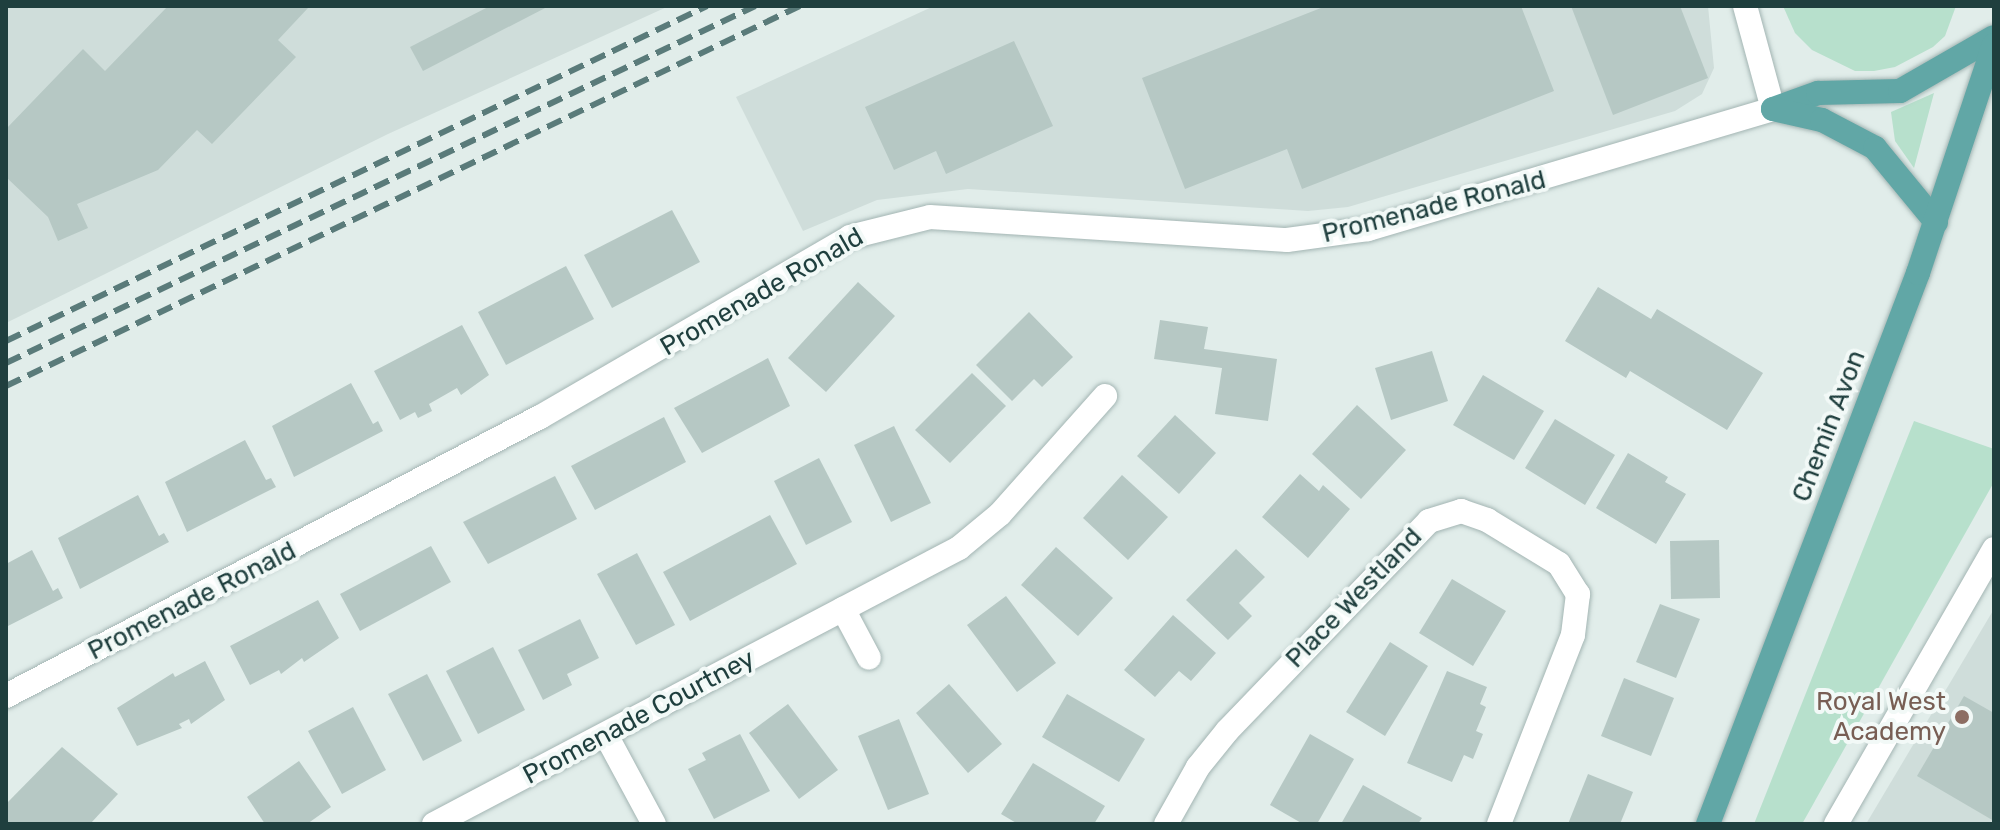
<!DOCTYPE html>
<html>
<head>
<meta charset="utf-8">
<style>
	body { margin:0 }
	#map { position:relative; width:2000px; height:830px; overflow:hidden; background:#e1edea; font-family:Rubik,sans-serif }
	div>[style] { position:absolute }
	.built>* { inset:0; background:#cfddda }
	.green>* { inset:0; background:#b7e0cc }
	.building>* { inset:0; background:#b6c8c4 }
	.roads { filter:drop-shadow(0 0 2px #a3b5b3) drop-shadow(0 0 2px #a3b5b3) }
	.minor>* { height:24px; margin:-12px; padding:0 12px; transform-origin:12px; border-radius:12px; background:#fff }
	.major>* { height:24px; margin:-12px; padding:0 12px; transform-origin:12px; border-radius:12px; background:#61a7a6 }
	.rail>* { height:6px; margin-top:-3px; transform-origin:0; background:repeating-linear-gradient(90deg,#5a7b7a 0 16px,transparent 0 24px) }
	.dots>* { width:22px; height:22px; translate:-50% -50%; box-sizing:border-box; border:4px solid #f2f9f7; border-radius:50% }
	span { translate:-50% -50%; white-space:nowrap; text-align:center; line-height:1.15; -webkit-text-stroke:8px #f2f9f7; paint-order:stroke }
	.street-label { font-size:26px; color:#1f3f3e }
	.education-label { font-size:26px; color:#785e54 }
	.right { translate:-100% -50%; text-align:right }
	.frame { position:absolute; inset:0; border:8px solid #1f3f3e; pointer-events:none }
</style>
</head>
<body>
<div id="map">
	<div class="built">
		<div style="clip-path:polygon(6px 6px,669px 6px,388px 134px,6px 323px)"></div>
		<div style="clip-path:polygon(934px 6px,1708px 6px,1714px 68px,1702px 94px,1675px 111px,1348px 207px,1308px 211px,968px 189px,877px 200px,803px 231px,736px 97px)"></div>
		<div style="clip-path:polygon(1994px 609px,1994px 824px,1866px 824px)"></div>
	</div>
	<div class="green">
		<div style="clip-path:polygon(1783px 6px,1956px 6px,1945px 36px,1933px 47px,1895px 67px,1874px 71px,1855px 71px,1812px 50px,1795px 33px)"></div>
		<div style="clip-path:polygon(1934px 93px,1914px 168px,1895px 141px,1891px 112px)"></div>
		<div style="clip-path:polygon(1914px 421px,1994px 449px,1994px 482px,1802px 824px,1754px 824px)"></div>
	</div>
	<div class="building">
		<div style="clip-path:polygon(168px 6px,308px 8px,278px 40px,296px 57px,212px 144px,197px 130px,158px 170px,77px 204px,88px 228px,58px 241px,48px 217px,6px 177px,6px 129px,83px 49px,105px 71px)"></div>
		<div style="clip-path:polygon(490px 6px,549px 6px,423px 71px,410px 47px)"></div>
		<div style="clip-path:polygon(1326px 6px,1521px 6px,1554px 91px,1302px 189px,1287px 149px,1185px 189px,1142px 78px)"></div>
		<div style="clip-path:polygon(1571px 6px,1680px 6px,1708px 78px,1613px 115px)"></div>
		<div style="clip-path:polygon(1014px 41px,1053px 126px,946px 174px,936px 151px,894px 170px,865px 107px)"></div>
		<div style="clip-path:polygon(672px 210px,700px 262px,612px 308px,584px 255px)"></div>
		<div style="clip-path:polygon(566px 266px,594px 319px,506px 365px,478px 312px)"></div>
		<div style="clip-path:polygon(858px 282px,895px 316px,826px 392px,788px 358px)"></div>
		<div style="clip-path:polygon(1598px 287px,1651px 319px,1657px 309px,1763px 373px,1727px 430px,1630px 371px,1626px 378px,1565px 341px)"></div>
		<div style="clip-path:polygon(1029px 312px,1073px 357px,1042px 387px,1034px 379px,1012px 401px,976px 365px)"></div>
		<div style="clip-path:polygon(1160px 320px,1208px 327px,1204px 349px,1277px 359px,1268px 421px,1215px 414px,1222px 368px,1154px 359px)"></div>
		<div style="clip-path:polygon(462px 325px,489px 375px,461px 395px,457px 388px,429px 404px,432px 411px,418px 418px,415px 412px,400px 420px,374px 371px)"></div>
		<div style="clip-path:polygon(1432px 351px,1448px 401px,1391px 420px,1375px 368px)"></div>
		<div style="clip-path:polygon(768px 358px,790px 406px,702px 453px,674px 408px)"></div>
		<div style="clip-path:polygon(972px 373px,1006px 406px,950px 463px,915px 430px)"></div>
		<div style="clip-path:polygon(1483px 375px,1544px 411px,1514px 460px,1453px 425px)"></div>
		<div style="clip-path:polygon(351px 383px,373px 424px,378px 421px,383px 431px,294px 477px,272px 426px)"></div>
		<div style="clip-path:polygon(1357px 405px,1406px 450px,1361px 499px,1312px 454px)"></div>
		<div style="clip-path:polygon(1175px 415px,1216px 453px,1179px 494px,1137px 456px)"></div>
		<div style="clip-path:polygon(664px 417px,686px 462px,595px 510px,571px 466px)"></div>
		<div style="clip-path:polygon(1555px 419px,1615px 455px,1585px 505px,1525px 468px)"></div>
		<div style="clip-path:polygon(894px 426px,931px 503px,891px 522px,854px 445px)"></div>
		<div style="clip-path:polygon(245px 440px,266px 480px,271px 478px,276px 487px,187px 532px,165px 482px)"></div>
		<div style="clip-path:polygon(1628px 453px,1668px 477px,1665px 482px,1686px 494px,1656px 544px,1596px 508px)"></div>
		<div style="clip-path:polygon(819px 458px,852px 522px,806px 545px,774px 481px)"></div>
		<div style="clip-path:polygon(1300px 474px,1319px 491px,1323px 485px,1350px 509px,1308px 558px,1262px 517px)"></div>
		<div style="clip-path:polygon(1122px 475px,1168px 517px,1128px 560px,1083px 518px)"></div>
		<div style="clip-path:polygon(555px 476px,577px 519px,488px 564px,463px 522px)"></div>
		<div style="clip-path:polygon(138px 495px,159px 536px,164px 533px,169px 542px,80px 589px,58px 538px)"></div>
		<div style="clip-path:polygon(770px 515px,797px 564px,690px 621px,663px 572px)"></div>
		<div style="clip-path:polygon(1719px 540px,1720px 598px,1671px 599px,1670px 541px)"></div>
		<div style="clip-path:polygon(431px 546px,451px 582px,360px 631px,340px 594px)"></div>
		<div style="clip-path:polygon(1056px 547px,1113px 598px,1078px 636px,1021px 585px)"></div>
		<div style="clip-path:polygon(1236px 549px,1265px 577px,1239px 603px,1252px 616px,1228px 640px,1186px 600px)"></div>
		<div style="clip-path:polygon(32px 550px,53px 591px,58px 588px,63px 598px,6px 627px,6px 564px)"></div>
		<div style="clip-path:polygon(637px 553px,675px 625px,636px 645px,597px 574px)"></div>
		<div style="clip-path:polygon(1452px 579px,1506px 611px,1473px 666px,1419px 633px)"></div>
		<div style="clip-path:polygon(1006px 596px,1056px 663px,1017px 692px,967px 625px)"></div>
		<div style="clip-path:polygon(318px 600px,339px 638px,304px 662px,302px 658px,281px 674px,279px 670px,250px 685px,230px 646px)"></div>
		<div style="clip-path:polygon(1660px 604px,1700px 619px,1676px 678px,1636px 662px)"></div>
		<div style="clip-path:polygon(1173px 615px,1216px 653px,1191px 681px,1179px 671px,1155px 697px,1124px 670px)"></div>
		<div style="clip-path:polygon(580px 619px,599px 658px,567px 674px,572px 685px,543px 700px,518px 650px)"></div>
		<div style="clip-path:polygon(1390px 642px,1428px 666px,1385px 736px,1346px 712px)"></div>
		<div style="clip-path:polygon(493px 647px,525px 710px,478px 734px,446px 671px)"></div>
		<div style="clip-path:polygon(205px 661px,225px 700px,191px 724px,189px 719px,179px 724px,182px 728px,137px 746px,117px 708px,173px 673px,175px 677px)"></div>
		<div style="clip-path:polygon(1447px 671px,1487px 687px,1480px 704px,1486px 707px,1476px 731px,1483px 734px,1473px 759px,1464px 755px,1452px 782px,1407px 763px)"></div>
		<div style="clip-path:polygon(427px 674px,462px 741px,423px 761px,388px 694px)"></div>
		<div style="clip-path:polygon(1624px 678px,1674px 698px,1651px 756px,1601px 736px)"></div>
		<div style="clip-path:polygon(949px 684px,1002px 744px,968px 773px,916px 713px)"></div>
		<div style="clip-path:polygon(1067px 694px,1145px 739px,1119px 782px,1042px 737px)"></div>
		<div style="clip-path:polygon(1964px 696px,1994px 713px,1994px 821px,1917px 776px)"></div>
		<div style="clip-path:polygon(788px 704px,838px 770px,799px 799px,749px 733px)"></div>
		<div style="clip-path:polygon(353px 707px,386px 770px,342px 794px,308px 731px)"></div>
		<div style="clip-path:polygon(899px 719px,929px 794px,888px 810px,858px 736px)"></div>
		<div style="clip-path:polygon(740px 734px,770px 791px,714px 819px,688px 769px,706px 760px,702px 753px)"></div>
		<div style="clip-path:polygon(1310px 734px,1354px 759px,1317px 824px,1303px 824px,1270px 805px)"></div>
		<div style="clip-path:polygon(62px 747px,118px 794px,90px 824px,6px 824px,6px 804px)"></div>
		<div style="clip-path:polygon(299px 761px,331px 807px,307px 824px,265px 824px,247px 797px)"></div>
		<div style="clip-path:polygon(1033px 763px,1105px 806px,1094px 824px,1018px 824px,1001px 814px)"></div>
		<div style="clip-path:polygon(1588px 774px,1633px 792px,1620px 824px,1568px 824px)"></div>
		<div style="clip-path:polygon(1363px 785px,1422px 818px,1418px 824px,1341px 824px)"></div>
	</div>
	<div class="roads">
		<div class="minor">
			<div style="left:843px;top:609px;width:55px;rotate:62deg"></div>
			<div style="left:6px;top:696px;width:602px;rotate:-27.59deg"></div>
			<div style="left:540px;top:417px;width:358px;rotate:-30.1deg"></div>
			<div style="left:850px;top:237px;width:82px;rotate:-14deg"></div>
			<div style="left:930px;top:217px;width:358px;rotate:3.7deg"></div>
			<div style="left:1287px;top:240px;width:82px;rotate:-7.7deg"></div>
			<div style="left:1368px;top:229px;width:422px;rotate:-16.5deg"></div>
			<div style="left:1773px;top:109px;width:107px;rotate:-105.2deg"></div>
			<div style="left:606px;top:735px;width:101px;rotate:61.7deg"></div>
			<div style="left:434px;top:824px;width:593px;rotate:-27.73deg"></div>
			<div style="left:959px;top:548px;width:53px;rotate:-39.7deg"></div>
			<div style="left:1000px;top:514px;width:158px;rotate:-48.3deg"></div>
			<div style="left:1166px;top:824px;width:65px;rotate:-60.7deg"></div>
			<div style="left:1198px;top:767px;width:46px;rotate:-51.1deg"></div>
			<div style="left:1227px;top:731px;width:291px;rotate:-46.1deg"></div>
			<div style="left:1429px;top:521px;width:34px;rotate:-17deg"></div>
			<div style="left:1461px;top:511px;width:28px;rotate:19deg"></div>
			<div style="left:1487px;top:520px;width:84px;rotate:31.4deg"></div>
			<div style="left:1559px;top:564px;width:36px;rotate:58deg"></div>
			<div style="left:1578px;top:594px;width:41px;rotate:97deg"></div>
			<div style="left:1573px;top:635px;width:203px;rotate:111.4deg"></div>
			<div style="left:1836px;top:824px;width:317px;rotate:-60.1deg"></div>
		</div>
		<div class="major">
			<div style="left:1773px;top:109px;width:48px;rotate:-19.6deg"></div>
			<div style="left:1818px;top:93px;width:82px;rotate:-1.4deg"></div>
			<div style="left:1900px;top:91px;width:108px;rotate:-29.9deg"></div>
			<div style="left:1773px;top:109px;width:50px;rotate:12.7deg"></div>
			<div style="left:1822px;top:120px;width:60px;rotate:27.8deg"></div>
			<div style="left:1875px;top:148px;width:96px;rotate:50.5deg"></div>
			<div style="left:1708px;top:824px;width:590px;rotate:-69.14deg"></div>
			<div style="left:1918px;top:273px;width:240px;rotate:-71.6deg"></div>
		</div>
	</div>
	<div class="rail">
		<div style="left:6px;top:341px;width:777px;rotate:-25.54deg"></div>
		<div style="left:6px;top:363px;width:830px;rotate:-25.48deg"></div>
		<div style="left:6px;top:386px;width:880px;rotate:-25.58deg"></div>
	</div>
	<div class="dots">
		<div style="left:1962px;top:717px;background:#8d6e63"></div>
	</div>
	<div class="street-label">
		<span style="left:1434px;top:207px;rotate:-14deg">Promenade Ronald</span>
		<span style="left:762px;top:292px;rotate:-30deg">Promenade Ronald</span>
		<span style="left:1829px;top:426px;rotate:-69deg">Chemin Avon</span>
		<span style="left:1354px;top:598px;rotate:-46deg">Place Westland</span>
		<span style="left:192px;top:601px;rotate:-27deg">Promenade Ronald</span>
		<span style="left:639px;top:717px;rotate:-28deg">Promenade Courtney</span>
	</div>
	<div class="education-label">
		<span class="right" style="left:1946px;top:717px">Royal West<br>Academy</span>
	</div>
	<div class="frame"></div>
</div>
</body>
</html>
